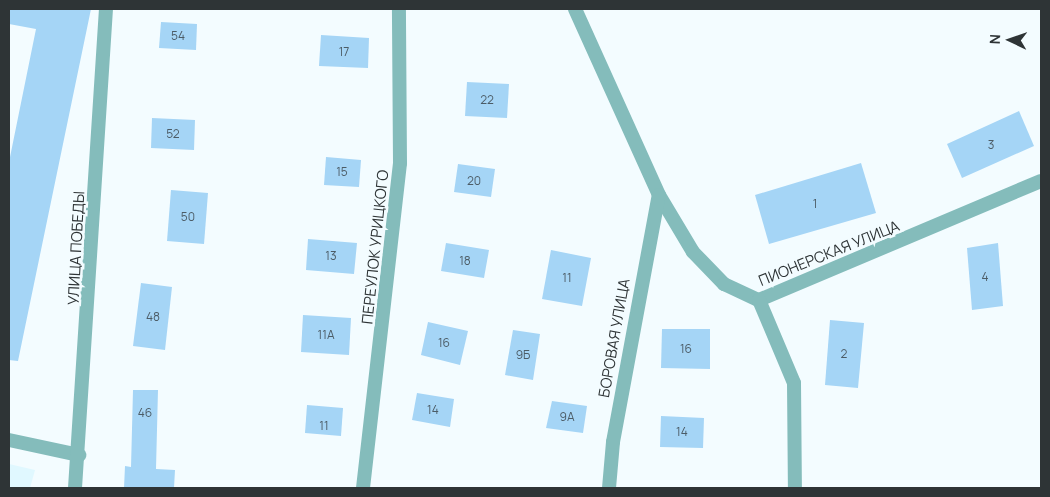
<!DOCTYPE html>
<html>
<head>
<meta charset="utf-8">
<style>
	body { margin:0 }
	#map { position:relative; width:1050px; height:497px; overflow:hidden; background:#f3fcff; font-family:Manrope,sans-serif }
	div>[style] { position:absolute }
	.built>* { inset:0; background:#e0f8ff }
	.building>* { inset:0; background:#a5d5f6 }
	.minor>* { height:14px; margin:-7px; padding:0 7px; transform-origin:7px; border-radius:7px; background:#84bcbb }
	.tertiary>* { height:14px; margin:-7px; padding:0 7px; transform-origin:7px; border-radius:7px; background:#84bcbb }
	span { translate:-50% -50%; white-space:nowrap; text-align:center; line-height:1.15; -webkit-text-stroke:5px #f3fcff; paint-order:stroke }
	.number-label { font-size:12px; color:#4c5c66 }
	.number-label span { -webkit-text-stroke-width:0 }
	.street-label { font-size:15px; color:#2e3436 }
	.frame { position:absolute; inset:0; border:10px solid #2e3436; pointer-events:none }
	.north { position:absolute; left:985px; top:15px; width:50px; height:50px; -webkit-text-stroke:4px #f3fcff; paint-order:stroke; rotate:273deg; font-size:14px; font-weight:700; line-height:20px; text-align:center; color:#2e3436 }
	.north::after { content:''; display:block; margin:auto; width:18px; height:22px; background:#2e3436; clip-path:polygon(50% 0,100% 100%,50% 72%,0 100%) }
</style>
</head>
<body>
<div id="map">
	<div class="built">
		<div style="clip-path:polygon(9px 464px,35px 470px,30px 488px,9px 488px)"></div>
	</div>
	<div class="building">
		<div style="clip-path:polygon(9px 9px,91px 9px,18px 361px,9px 360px,9px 162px,36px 29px,9px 24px)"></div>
		<div style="clip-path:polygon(161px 22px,197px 24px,196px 50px,159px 48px)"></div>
		<div style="clip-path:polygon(321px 35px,369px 38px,368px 68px,319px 66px)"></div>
		<div style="clip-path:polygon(467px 82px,509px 84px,507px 118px,465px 116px)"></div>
		<div style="clip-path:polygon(1019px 111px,1034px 146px,962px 178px,947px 144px)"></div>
		<div style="clip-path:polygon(152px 118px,195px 120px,194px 150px,151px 148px)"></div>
		<div style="clip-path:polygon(326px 157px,361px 160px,359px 187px,324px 185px)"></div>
		<div style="clip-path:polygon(861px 163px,876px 213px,769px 244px,755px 195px)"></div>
		<div style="clip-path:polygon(458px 164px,495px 169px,491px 197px,454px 192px)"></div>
		<div style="clip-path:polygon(171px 190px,208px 193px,204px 244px,167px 241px)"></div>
		<div style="clip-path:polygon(308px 239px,357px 243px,354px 274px,306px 270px)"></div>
		<div style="clip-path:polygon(446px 243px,489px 250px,484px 278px,441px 271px)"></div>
		<div style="clip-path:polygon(998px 243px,1003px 306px,972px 310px,967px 248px)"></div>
		<div style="clip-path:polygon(551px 250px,591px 258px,582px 306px,542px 299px)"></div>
		<div style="clip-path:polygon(141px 283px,172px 287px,165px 350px,133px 346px)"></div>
		<div style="clip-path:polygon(303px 315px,351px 318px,349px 355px,301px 352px)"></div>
		<div style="clip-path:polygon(830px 320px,864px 323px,858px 388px,825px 385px)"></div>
		<div style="clip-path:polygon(428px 322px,468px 331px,460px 365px,421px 355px)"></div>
		<div style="clip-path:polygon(662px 329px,710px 329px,710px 369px,661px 368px)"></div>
		<div style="clip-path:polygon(513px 330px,540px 334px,533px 380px,505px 375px)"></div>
		<div style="clip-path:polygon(133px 390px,158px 390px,156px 469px,175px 470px,174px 488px,124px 488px,125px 466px,131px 467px)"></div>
		<div style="clip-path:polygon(417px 393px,454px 399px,450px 427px,412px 420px)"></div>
		<div style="clip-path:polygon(552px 401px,587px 406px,583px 433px,546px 428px)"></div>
		<div style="clip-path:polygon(307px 405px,343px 408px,341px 436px,305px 433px)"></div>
		<div style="clip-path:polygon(661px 416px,704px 418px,703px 448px,660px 447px)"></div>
	</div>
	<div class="minor">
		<div style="left:575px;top:9px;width:204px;rotate:65.7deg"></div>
		<div style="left:659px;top:195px;width:66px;rotate:59.2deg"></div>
		<div style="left:693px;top:252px;width:45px;rotate:45.9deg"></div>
		<div style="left:724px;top:284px;width:38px;rotate:25deg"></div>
		<div style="left:759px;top:300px;width:306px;rotate:-22.9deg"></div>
		<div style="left:759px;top:300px;width:90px;rotate:67.1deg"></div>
		<div style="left:794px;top:383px;width:105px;rotate:89.5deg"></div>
		<div style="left:9px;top:440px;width:72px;rotate:12.1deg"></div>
		<div style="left:363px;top:488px;width:327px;rotate:-83.5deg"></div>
		<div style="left:400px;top:163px;width:154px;rotate:-90.4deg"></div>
		<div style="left:609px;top:488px;width:46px;rotate:-85deg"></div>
		<div style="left:613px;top:442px;width:251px;rotate:-79.5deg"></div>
	</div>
	<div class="tertiary">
		<div style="left:75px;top:488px;width:480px;rotate:-86.3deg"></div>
	</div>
	<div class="number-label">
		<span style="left:178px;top:36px">54</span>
		<span style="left:344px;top:52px">17</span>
		<span style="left:487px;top:100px">22</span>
		<span style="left:173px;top:134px">52</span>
		<span style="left:991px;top:145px">3</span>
		<span style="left:342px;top:172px">15</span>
		<span style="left:474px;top:181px">20</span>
		<span style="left:815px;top:204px">1</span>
		<span style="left:188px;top:217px">50</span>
		<span style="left:331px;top:256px">13</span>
		<span style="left:465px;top:261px">18</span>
		<span style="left:985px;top:277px">4</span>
		<span style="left:567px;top:278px">11</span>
		<span style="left:153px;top:317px">48</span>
		<span style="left:326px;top:335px">11А</span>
		<span style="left:444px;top:343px">16</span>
		<span style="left:686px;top:349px">16</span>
		<span style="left:844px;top:354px">2</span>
		<span style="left:523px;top:355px">9Б</span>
		<span style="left:433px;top:410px">14</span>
		<span style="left:145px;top:413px">46</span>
		<span style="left:567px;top:417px">9А</span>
		<span style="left:324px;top:426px">11</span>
		<span style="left:682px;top:432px">14</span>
	</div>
	<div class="street-label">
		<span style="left:375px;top:247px;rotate:-84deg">ПЕРЕУЛОК УРИЦКОГО</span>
		<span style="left:76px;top:248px;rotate:-87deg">УЛИЦА ПОБЕДЫ</span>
		<span style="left:829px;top:253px;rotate:-22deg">ПИОНЕРСКАЯ УЛИЦА</span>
		<span style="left:614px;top:338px;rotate:-80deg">БОРОВАЯ УЛИЦА</span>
	</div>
	<div class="frame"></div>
	<div class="north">N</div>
</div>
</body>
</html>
